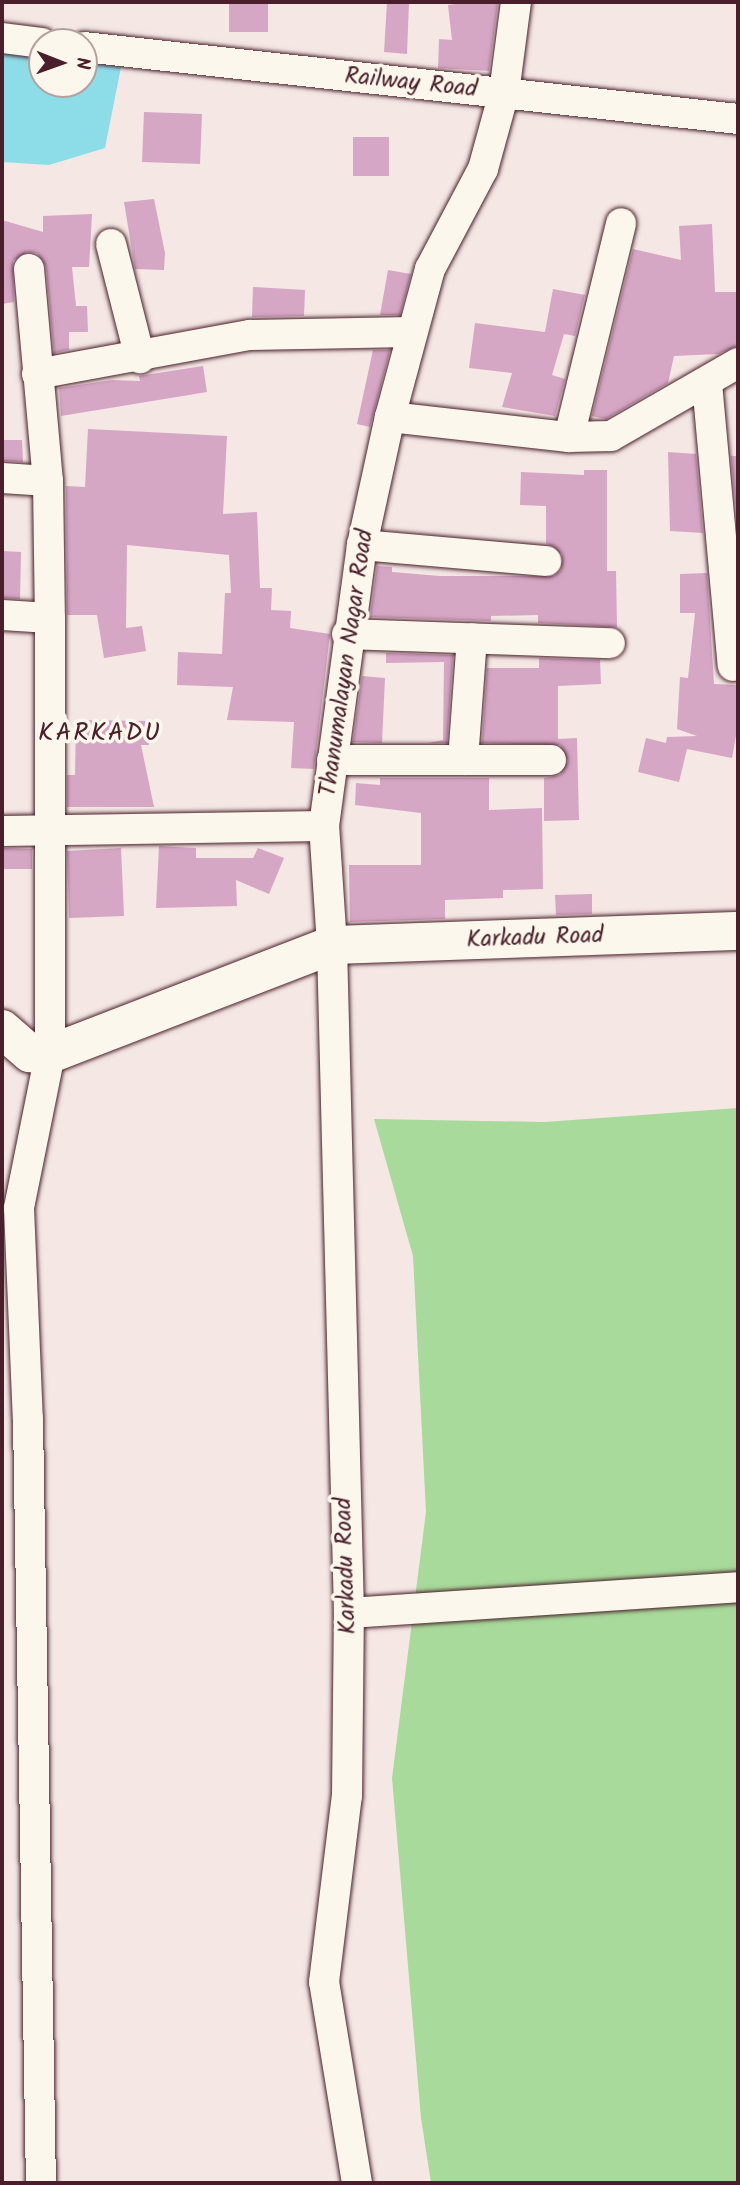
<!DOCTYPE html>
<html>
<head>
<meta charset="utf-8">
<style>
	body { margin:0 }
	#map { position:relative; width:740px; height:2185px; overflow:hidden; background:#f4e7e4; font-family:Kalam,sans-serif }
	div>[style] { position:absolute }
	.green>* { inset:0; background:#a8da9b }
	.water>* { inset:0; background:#8cdde8 }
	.building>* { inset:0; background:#d6a6c5 }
	.roads { filter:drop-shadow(0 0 2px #4a1f2b) drop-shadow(0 0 2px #4a1f2b) }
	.street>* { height:30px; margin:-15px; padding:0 15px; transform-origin:15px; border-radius:15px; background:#fbf7ec }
	.secondary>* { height:38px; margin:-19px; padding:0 19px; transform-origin:19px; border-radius:19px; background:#fbf7ec }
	span { translate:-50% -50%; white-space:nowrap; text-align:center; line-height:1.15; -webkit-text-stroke:7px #fbf7ec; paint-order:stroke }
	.street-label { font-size:24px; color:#4a1f2b }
	.neighbourhood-label { font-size:26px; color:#4a1f2b; letter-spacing:2px }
	.frame { position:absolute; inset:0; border:4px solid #4a1f2b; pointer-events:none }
	.north { position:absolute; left:28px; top:28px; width:70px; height:70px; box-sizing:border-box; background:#fbf7ec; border:2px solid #b4a19f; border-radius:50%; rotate:91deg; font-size:19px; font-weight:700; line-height:28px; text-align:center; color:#4a1f2b }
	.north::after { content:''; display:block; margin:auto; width:24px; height:32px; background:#4a1f2b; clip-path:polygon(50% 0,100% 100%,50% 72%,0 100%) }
</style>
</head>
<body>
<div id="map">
	<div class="green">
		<div style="clip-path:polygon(738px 1108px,738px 2183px,431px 2183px,421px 2118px,392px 1778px,426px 1512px,413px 1256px,374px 1119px,545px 1122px)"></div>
	</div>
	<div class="water">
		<div style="clip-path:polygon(2px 41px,42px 45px,42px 84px,84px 84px,84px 53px,121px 67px,105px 148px,49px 165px,2px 162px)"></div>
	</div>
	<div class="building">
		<div style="clip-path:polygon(229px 2px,268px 2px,268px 32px,229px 32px)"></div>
		<div style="clip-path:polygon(387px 2px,409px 2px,407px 54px,384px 52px)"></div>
		<div style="clip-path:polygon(473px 2px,498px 2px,489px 71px,438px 68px,439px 39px,452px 40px,448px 5px)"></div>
		<div style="clip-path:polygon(144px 112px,202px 114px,200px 164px,142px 162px)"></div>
		<div style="clip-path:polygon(353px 137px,389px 137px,389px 176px,353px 176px)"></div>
		<div style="clip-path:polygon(154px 199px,165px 253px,164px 270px,135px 269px,124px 202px)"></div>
		<div style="clip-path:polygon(92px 214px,89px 267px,72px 267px,76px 306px,87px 306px,88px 332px,69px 332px,69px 350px,54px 353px,46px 267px,37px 253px,27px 252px,13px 261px,14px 302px,2px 304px,2px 220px,43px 232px,43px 216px)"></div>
		<div style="clip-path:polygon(712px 224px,715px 292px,738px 292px,738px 346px,718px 354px,674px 356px,668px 383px,606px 419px,592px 416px,633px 249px,681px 260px,679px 226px)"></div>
		<div style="clip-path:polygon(388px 270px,411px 274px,400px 315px,380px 315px)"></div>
		<div style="clip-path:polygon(253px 287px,305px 290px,304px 316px,252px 317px)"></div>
		<div style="clip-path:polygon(553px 289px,585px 295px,575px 336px,564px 334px,552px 375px,565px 379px,555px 416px,502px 407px,512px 373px,469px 368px,475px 323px,545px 332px)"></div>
		<div style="clip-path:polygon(373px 350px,390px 350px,370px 427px,357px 424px)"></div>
		<div style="clip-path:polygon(203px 366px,207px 392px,61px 416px,59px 388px,112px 380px,140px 381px,139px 376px)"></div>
		<div style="clip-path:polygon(88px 429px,227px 436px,223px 514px,257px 512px,260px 588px,272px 588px,271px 610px,291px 611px,290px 628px,330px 634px,314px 769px,291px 768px,294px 722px,227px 720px,233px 687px,177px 685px,178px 652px,222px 654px,225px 593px,231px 593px,229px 555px,127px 545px,126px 628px,142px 626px,146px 651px,104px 658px,97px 615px,67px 615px,66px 486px,85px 487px)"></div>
		<div style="clip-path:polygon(2px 440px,22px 440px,23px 462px,2px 461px)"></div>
		<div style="clip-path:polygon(668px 452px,696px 454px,703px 533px,670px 531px)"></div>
		<div style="clip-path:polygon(731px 456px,738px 456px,738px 532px)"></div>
		<div style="clip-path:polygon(584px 470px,607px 470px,607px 571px,616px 571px,617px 627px,538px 623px,538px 615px,491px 616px,491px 621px,370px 617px,377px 566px,392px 567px,392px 572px,440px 576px,554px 576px,561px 570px,562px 554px,546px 543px,546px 506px,520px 505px,521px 472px,584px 475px)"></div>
		<div style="clip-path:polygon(2px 551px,21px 552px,20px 599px,2px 598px)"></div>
		<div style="clip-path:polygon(707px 573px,714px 684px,738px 685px,738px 725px,732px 758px,687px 749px,679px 782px,638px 772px,646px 738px,666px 743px,667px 737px,697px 736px,677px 729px,680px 677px,688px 678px,695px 613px,680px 613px,680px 574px)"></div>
		<div style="clip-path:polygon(386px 653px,453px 655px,447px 743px,428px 743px,443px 740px,444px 662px,386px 663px)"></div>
		<div style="clip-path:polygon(539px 658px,600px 660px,601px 684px,558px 686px,558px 739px,577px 738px,579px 820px,544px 821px,544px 778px,560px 775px,568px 761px,560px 745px,482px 743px,487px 668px,539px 668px)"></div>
		<div style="clip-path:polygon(362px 676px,385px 678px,382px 743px,353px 742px)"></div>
		<div style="clip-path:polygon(76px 720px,150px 721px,149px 745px,141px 745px,154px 807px,67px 807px,67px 775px,75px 775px)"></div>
		<div style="clip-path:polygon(380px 778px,489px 778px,489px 810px,542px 808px,543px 889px,503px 890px,503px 898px,445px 900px,445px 919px,350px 922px,349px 865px,421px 865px,421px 813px,355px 805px,356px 783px,380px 785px)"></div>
		<div style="clip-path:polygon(159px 846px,196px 848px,196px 858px,253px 858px,258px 848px,284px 858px,269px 894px,236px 880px,237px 906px,156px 908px)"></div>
		<div style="clip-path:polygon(4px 848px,32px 849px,32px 869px,3px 869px)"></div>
		<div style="clip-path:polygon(121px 848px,124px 916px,69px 918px,67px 851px)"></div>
		<div style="clip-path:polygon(592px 894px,592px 914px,556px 915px,555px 895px)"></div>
	</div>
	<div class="roads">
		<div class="street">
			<div style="left:2px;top:38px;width:40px;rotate:7.1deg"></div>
			<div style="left:84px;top:47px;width:658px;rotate:6.28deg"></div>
			<div style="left:111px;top:244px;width:118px;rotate:75.7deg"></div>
			<div style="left:29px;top:269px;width:213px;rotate:84.9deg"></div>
			<div style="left:48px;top:481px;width:137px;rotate:89.2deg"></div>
			<div style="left:50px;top:618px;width:436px;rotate:90deg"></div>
			<div style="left:50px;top:1054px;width:157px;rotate:101.4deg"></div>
			<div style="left:19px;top:1208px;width:211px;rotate:87.6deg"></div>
			<div style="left:28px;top:1419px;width:764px;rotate:89.03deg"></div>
			<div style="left:37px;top:374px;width:217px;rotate:-10.4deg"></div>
			<div style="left:250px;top:335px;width:161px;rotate:-1.1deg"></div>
			<div style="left:707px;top:383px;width:284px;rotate:84.8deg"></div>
			<div style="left:390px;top:417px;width:153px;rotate:-74.9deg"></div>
			<div style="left:430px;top:269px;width:113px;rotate:-62.1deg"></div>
			<div style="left:483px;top:169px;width:79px;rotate:-74.6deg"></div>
			<div style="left:504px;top:93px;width:92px;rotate:-82.5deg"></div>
			<div style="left:569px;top:437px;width:220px;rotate:-76.3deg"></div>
			<div style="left:2px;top:478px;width:46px;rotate:3.7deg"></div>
			<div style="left:362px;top:545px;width:185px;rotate:5deg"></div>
			<div style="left:2px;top:615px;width:48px;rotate:3.6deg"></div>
			<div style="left:347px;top:634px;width:263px;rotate:2deg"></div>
			<div style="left:332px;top:760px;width:219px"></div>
			<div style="left:463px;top:760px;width:122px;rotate:-85.8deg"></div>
			<div style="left:2px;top:831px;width:322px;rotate:-0.9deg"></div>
			<div style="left:349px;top:1613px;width:390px;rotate:-3.8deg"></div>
			<div style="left:357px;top:2183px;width:204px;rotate:-99.3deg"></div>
			<div style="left:324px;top:1982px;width:187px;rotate:-83deg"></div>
			<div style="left:347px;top:1796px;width:183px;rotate:-89.4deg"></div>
			<div style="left:349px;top:1613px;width:668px;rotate:-91.46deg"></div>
			<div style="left:332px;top:945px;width:119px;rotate:-93.8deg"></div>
			<div style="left:324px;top:826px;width:284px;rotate:-82.3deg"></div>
			<div style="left:362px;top:545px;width:131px;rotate:-77.7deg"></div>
			<div style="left:390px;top:417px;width:180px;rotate:6.4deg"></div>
			<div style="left:569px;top:437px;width:42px;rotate:-1.4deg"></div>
			<div style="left:611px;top:436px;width:146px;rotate:-29.9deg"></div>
		</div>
		<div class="secondary">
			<div style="left:2px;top:1029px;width:37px;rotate:41deg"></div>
			<div style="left:30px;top:1053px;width:20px;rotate:3deg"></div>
			<div style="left:50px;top:1054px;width:302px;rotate:-21.1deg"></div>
			<div style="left:332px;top:945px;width:406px;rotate:-2deg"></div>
		</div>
	</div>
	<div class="street-label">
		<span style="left:411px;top:83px;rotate:6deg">Railway Road</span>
		<span style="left:347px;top:663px;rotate:-82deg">Thanumalayan Nagar Road</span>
		<span style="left:535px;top:938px;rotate:-2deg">Karkadu Road</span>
		<span style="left:346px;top:1566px;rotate:-92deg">Karkadu Road</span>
	</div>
	<div class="neighbourhood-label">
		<span style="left:100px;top:734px">KARKADU</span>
	</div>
	<div class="frame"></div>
	<div class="north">N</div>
</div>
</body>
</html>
